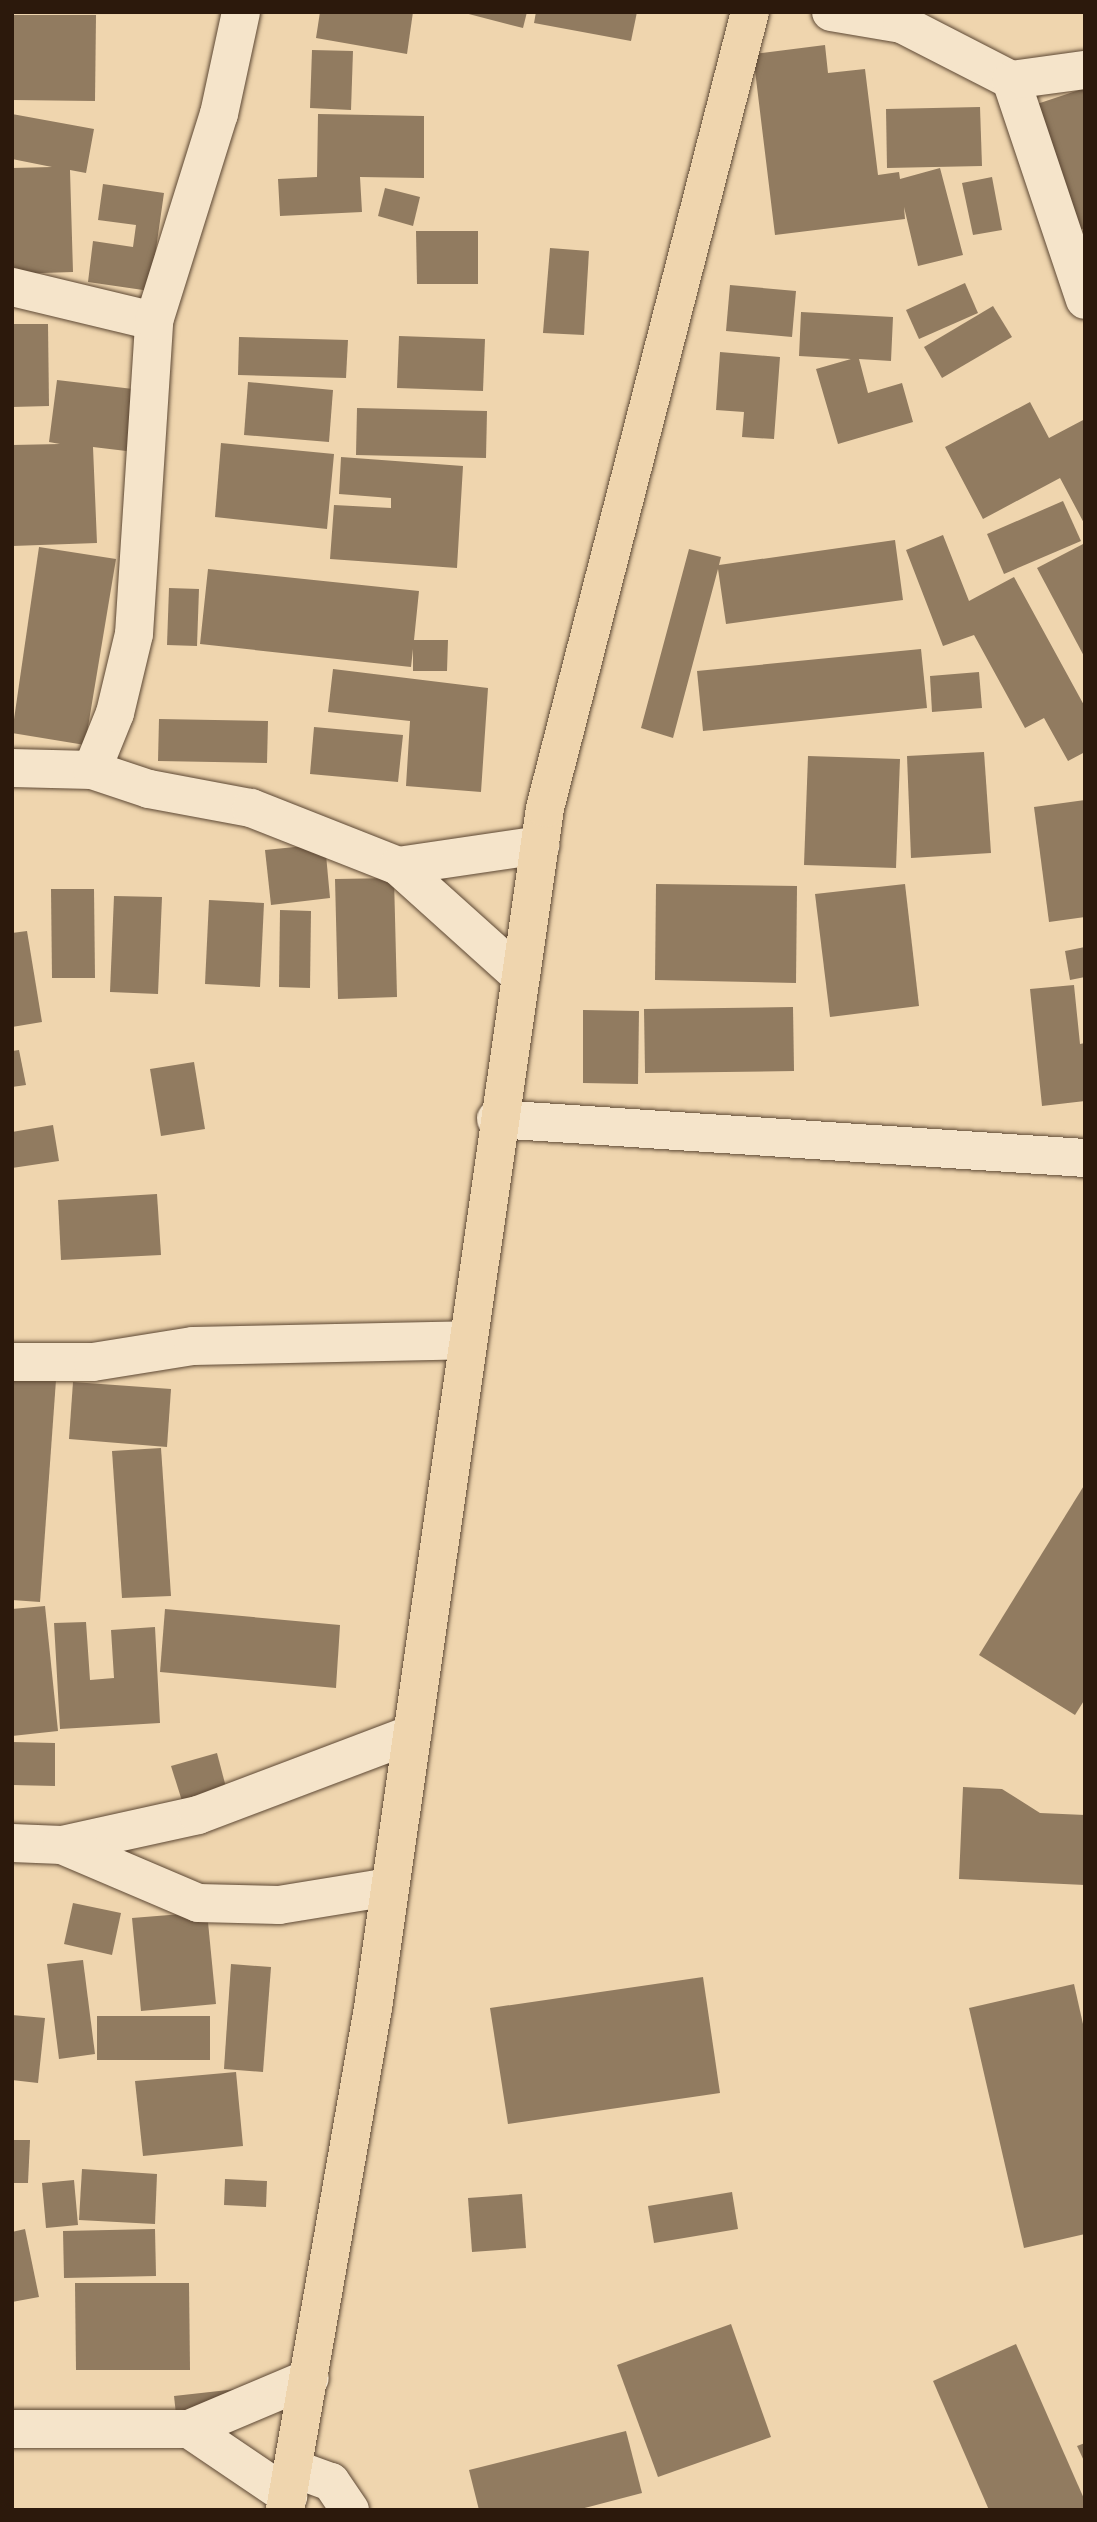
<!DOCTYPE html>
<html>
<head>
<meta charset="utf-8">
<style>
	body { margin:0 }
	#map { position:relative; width:1097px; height:2522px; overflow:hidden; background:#efd5ae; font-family:Alegreya,serif }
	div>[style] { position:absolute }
	.building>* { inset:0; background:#917b60 }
	.roads { filter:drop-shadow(0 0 2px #5d4834) drop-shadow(0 0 2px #5d4834) }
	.minor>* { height:38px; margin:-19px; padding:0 19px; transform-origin:19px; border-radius:19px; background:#f5e4ca }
	.major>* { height:38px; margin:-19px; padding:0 19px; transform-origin:19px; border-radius:19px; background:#efd5ae }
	span { translate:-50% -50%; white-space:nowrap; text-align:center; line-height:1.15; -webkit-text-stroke:6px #f5e4ca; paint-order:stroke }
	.frame { position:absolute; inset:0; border:14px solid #2c190c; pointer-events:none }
</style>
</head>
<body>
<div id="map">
	<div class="building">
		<div style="clip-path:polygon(320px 12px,413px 12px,407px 54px,316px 38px)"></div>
		<div style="clip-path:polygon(461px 12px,527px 12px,523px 28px)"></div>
		<div style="clip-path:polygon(536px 12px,637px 12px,631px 41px,534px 23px)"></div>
		<div style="clip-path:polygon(12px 15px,96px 15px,95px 101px,12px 100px)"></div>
		<div style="clip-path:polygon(825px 45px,828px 73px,865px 69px,878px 175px,899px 172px,900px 179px,940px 168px,963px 255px,918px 266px,904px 207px,905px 219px,775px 235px,753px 54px)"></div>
		<div style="clip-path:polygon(312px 50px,353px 51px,351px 110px,310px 108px)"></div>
		<div style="clip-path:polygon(1085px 88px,1085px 228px,1073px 232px,1031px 106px)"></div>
		<div style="clip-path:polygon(980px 107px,982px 166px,887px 168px,886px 109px)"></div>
		<div style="clip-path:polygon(12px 114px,94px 129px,86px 173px,70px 170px,73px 272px,12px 274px,12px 168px,52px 167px,12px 159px)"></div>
		<div style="clip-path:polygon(318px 114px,424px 116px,424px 178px,360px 177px,362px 212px,280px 216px,278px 179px,317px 177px)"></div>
		<div style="clip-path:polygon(992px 177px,1002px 230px,973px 235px,962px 183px)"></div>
		<div style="clip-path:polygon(103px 184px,164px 193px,150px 291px,88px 282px,93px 241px,133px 247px,136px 225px,98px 220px)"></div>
		<div style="clip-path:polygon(385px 188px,420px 197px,413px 226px,378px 216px)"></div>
		<div style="clip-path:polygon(416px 231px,478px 231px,478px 284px,417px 284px)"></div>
		<div style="clip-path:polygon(550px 248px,589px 251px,584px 335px,543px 333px)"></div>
		<div style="clip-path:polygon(965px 283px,978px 313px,919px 339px,906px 310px)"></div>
		<div style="clip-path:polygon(730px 285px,796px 291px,792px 337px,726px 331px)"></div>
		<div style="clip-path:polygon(993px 306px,1012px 337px,942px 378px,924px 347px)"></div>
		<div style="clip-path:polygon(801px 312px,893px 317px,891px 361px,859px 359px,868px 393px,902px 383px,913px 422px,838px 444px,816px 369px,851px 359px,799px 356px)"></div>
		<div style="clip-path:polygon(12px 324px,48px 324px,49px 406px,12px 407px)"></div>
		<div style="clip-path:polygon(399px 336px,485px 339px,483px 391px,397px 388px)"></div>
		<div style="clip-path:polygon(239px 337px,348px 340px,346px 378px,238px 375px)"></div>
		<div style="clip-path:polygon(720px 352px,780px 357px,774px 439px,742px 437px,744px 412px,716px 410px)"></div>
		<div style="clip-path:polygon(57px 380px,150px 391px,143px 453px,93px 447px,97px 543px,12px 546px,12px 445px,60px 444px,49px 442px)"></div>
		<div style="clip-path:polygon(248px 382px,333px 390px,329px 442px,244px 435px)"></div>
		<div style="clip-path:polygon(1030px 402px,1049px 438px,1085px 419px,1085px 525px,1060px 478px,983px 519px,945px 447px)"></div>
		<div style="clip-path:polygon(357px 408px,487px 411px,486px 458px,356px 455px)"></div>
		<div style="clip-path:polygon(221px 443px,334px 454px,327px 529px,215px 517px)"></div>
		<div style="clip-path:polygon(341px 457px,463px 466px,457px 568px,330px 559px,334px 505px,391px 508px,391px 498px,339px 494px)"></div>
		<div style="clip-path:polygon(1063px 501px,1081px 541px,1004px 574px,987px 534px)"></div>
		<div style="clip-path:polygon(943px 535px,969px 601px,1014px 577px,1085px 707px,1085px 752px,1068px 761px,1044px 718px,1025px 728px,974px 635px,943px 646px,906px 550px)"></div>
		<div style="clip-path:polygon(895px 540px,903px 600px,726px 624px,718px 569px,673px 738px,641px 728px,689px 549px,721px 557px,719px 565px)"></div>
		<div style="clip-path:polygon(1085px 543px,1085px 658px,1037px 568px)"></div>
		<div style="clip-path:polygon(39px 547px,116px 559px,85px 745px,12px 733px)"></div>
		<div style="clip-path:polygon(208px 569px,419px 591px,414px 640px,448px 640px,447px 671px,413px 671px,413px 649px,411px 667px,200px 644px)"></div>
		<div style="clip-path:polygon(169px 588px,199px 589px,197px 646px,167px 645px)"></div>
		<div style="clip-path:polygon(921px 649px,927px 708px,703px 731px,697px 671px)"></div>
		<div style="clip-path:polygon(333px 669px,488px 688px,481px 792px,406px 786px,410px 721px,328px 712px)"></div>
		<div style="clip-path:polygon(979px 672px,982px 708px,932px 712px,930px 676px)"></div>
		<div style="clip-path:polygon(159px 719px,268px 721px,267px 763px,158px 761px)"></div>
		<div style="clip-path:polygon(314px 727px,403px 735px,398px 782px,310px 774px)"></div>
		<div style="clip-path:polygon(984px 752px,991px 853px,911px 858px,907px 756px)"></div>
		<div style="clip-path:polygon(808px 756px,900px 759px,896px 868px,804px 865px)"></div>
		<div style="clip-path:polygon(1085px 800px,1085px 917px,1049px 922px,1034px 807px)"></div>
		<div style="clip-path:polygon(325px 844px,330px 898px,271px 905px,265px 850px)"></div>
		<div style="clip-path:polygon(394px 878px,397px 997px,338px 999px,335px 879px)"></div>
		<div style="clip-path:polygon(656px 884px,797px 886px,796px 983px,655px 980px)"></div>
		<div style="clip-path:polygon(905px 884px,919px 1006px,830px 1017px,815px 894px)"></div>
		<div style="clip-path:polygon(51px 889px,94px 889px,95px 978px,52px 978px)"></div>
		<div style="clip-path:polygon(114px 896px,162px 897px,158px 994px,110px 992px)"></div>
		<div style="clip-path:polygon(209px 900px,264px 903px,260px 987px,205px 984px)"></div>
		<div style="clip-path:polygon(280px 910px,311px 911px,310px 988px,279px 987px)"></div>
		<div style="clip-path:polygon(27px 931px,42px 1022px,12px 1027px,12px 933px)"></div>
		<div style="clip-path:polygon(1085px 947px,1085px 977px,1070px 980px,1065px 951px)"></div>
		<div style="clip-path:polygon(1074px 985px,1080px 1044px,1085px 1043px,1085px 1101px,1042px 1106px,1030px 989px)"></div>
		<div style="clip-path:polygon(793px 1007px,794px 1071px,645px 1073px,644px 1009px)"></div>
		<div style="clip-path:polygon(583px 1010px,639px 1011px,638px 1084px,583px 1083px)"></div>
		<div style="clip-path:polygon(19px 1050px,26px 1085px,12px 1087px,12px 1051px)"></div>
		<div style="clip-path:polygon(194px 1062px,205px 1129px,161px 1136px,150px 1069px)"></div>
		<div style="clip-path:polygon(53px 1125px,59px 1161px,12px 1168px,12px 1132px)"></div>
		<div style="clip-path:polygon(157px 1194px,161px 1255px,61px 1260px,58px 1200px)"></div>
		<div style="clip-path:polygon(14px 1376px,56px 1380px,40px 1602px,12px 1600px)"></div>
		<div style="clip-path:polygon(73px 1382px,171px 1389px,167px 1447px,69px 1439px)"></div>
		<div style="clip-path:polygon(161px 1448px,171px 1596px,122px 1598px,112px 1451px)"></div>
		<div style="clip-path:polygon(1085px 1484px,1085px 1699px,1075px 1715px,979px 1655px)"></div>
		<div style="clip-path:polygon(45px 1606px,58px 1731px,12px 1736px,12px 1609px)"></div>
		<div style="clip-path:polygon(165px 1609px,340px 1625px,336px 1688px,160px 1672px)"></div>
		<div style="clip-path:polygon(86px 1622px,90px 1680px,114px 1678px,111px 1630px,155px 1627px,160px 1723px,60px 1729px,54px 1623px)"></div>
		<div style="clip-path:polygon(12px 1742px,55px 1743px,55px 1786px,12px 1785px)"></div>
		<div style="clip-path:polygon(217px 1753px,227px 1791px,183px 1804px,171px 1766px)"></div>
		<div style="clip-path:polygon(963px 1787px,1002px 1789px,1040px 1813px,1085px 1815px,1085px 1885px,959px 1879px)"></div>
		<div style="clip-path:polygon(73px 1903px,121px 1913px,112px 1955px,64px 1944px)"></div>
		<div style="clip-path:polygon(207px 1912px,216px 2004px,141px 2011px,132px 1918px)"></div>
		<div style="clip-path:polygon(83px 1960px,95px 2054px,59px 2059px,47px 1964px)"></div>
		<div style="clip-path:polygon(231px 1964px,271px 1967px,263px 2072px,224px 2069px)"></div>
		<div style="clip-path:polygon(703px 1977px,720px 2093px,508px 2124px,490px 2008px)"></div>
		<div style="clip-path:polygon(1074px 1984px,1085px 2033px,1085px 2234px,1024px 2248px,969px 2008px)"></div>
		<div style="clip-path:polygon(12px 2015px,45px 2018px,38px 2083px,12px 2080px)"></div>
		<div style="clip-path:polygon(97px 2016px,210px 2016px,210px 2060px,97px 2060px)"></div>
		<div style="clip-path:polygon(236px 2072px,243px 2146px,143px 2156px,135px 2081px)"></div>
		<div style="clip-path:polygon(12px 2140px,30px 2140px,28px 2183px,12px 2183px)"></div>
		<div style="clip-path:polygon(82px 2169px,157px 2174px,155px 2224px,79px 2220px)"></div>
		<div style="clip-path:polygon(225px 2179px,267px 2181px,266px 2207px,224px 2205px)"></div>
		<div style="clip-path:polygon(74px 2180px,78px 2225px,46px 2228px,42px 2183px)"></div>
		<div style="clip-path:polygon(732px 2192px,738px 2229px,654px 2243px,648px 2206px)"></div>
		<div style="clip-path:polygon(522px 2194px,526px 2248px,472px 2252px,468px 2198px)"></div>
		<div style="clip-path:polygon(25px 2229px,39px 2297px,12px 2302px,12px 2232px)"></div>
		<div style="clip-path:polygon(155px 2229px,156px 2276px,64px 2278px,63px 2231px)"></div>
		<div style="clip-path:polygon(75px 2283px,189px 2283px,190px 2370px,76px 2370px)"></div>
		<div style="clip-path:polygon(731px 2324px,771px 2437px,658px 2477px,617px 2365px)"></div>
		<div style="clip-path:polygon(1016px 2344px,1085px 2501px,1085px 2510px,989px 2510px,933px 2381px)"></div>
		<div style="clip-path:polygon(237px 2389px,178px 2432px,174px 2396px)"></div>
		<div style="clip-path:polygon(626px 2431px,642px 2493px,577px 2510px,479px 2510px,469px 2470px)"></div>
		<div style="clip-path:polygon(1085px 2443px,1085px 2463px,1077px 2446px)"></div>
	</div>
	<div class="roads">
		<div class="minor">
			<div style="left:831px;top:12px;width:72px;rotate:9.6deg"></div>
			<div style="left:902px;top:24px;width:123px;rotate:27.2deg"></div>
			<div style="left:1011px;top:80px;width:232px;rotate:71.4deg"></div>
			<div style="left:1011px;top:80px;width:75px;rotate:-7.7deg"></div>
			<div style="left:12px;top:287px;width:146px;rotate:13.5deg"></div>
			<div style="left:12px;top:768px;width:80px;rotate:1.4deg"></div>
			<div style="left:92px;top:770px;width:60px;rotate:18.4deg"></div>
			<div style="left:149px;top:789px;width:104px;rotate:10.6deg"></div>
			<div style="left:251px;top:808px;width:158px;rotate:21.5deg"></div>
			<div style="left:398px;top:866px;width:164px;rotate:42deg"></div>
			<div style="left:92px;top:770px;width:61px;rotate:-68deg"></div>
			<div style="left:115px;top:713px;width:81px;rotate:-76.5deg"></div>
			<div style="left:134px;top:634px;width:314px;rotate:-86.3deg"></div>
			<div style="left:154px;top:321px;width:217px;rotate:-72.6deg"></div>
			<div style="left:219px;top:114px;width:104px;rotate:-77.8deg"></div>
			<div style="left:398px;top:866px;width:144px;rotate:-8.4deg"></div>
			<div style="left:496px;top:1119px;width:590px;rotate:3.79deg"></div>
			<div style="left:12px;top:1362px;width:81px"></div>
			<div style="left:93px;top:1362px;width:101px;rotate:-9.1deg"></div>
			<div style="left:193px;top:1346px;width:275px;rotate:-1.2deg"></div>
			<div style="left:12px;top:1843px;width:50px;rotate:2.3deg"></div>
			<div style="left:62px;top:1845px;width:139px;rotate:-12.4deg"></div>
			<div style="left:198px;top:1815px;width:229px;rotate:-20.7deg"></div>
			<div style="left:62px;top:1845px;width:148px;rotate:23.1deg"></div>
			<div style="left:198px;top:1903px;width:81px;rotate:1.4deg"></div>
			<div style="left:279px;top:1905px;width:112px;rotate:-9.2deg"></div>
			<div style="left:12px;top:2429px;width:177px"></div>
			<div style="left:189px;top:2429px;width:131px;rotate:-22.9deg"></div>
			<div style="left:189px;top:2429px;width:120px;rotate:34.1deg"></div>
			<div style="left:295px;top:2469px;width:38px;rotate:20deg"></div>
			<div style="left:331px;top:2482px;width:34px;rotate:56deg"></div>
		</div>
		<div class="major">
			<div style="left:285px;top:2510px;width:510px;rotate:-80.06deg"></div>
			<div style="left:373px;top:2008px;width:1212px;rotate:-81.84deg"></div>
			<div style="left:545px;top:808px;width:822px;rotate:-75.56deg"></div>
		</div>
	</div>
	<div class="frame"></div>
</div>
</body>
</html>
